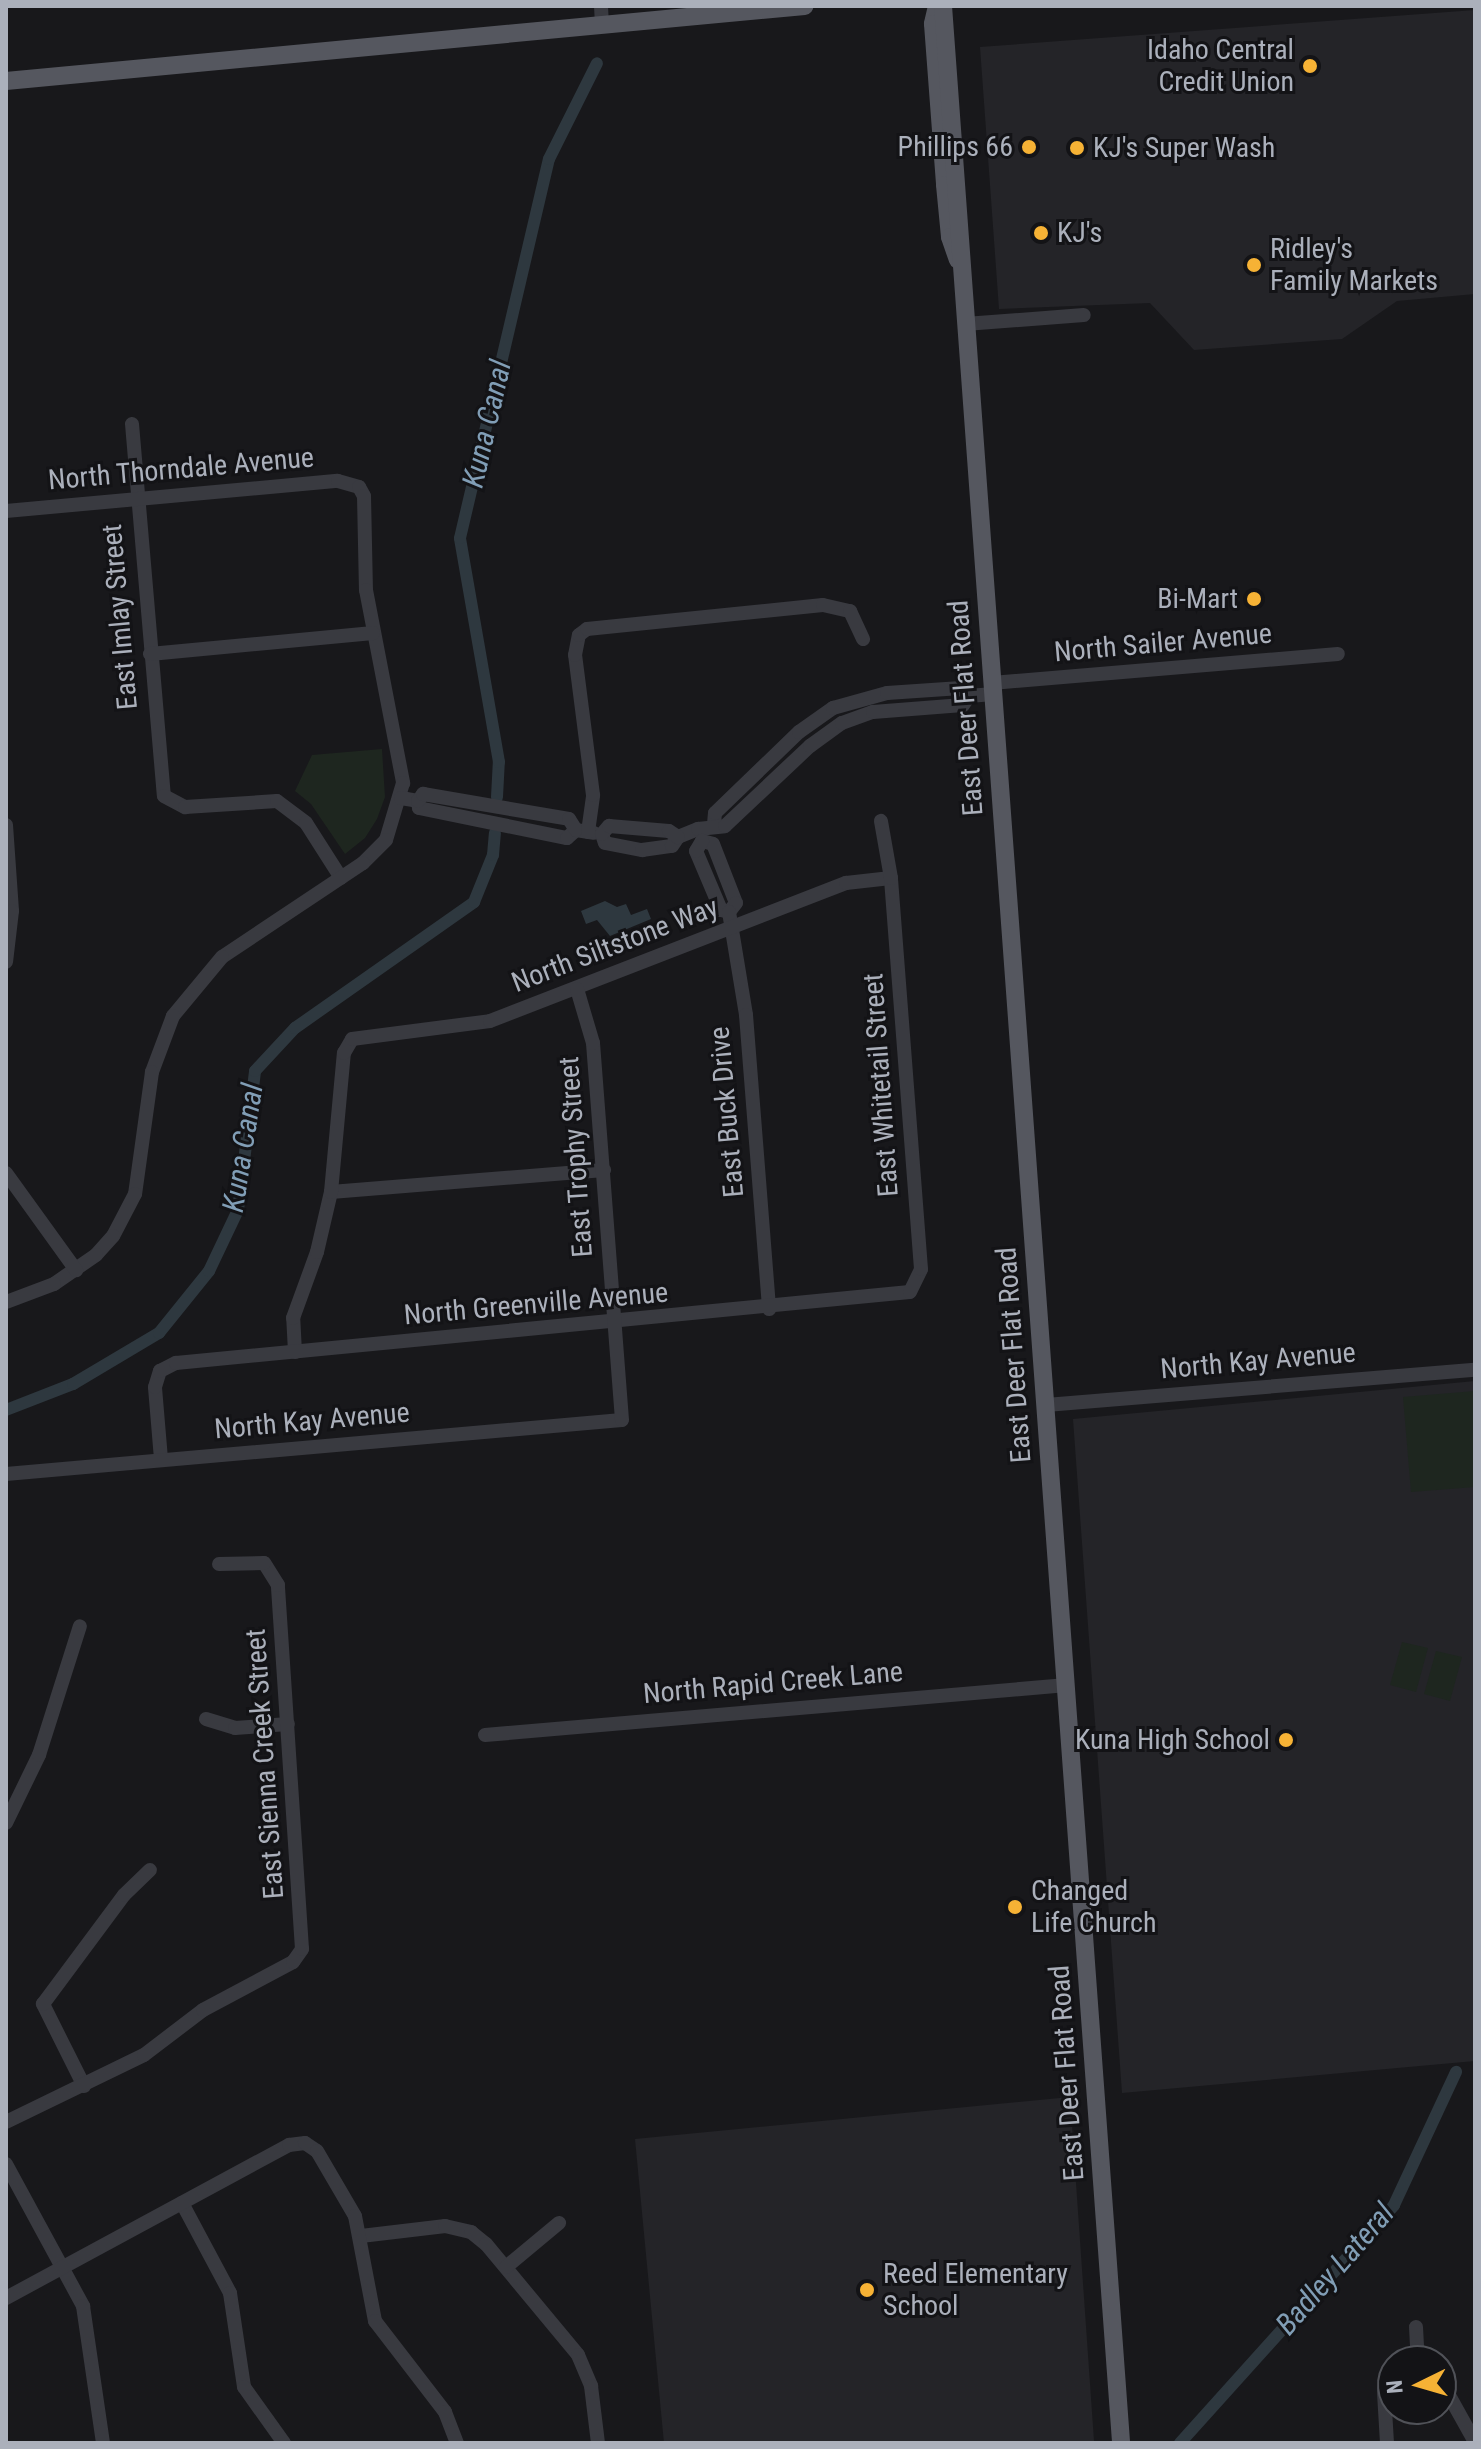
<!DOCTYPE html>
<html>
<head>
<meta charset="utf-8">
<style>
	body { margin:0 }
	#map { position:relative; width:1481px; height:2449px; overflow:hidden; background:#18181b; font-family:"Roboto Condensed",sans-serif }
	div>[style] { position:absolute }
	.built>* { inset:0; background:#242428 }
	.green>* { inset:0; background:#1e261f }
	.water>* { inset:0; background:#2e383f }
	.canal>* { height:12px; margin:-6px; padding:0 6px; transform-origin:6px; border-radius:6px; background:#2e383f }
	.minor>* { height:14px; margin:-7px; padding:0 7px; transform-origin:7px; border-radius:7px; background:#393a40 }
	.major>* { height:18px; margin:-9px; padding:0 9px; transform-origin:9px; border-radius:9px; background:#55575f }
	.dots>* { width:22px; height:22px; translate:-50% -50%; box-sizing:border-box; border:4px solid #131316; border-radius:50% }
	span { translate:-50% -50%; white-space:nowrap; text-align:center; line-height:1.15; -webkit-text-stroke:6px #131316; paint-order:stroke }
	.poi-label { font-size:28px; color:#abb0bb }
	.right { translate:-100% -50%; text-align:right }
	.left { translate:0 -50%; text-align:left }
	.street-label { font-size:28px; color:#abb0bb }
	.water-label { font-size:30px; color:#819eb6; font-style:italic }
	.frame { position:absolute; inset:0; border:8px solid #abb0bb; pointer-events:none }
	.north { position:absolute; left:1377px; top:2345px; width:80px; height:80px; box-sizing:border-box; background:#131316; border:2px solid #505258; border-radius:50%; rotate:265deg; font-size:22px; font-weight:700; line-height:32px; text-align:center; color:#abb0bb }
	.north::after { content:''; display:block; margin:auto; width:28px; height:36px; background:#f6b235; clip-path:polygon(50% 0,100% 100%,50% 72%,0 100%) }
</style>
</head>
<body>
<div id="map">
	<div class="built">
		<div style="clip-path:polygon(1475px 10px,1475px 294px,1397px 301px,1342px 339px,1194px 350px,1150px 303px,999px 309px,980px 47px)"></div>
		<div style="clip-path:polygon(1475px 1381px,1475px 2061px,1122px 2093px,1073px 1419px)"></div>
		<div style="clip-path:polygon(1070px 2097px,1094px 2441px,664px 2443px,635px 2139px)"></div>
	</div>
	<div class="green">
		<div style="clip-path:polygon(382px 749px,385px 797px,377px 819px,365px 838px,345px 854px,311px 804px,295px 791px,312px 755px)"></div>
		<div style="clip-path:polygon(1475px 1391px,1475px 1487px,1411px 1492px,1403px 1397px)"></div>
		<div style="clip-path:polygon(1402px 1642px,1428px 1648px,1416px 1692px,1390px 1685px)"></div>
		<div style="clip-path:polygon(1436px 1651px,1462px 1657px,1450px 1701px,1424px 1694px)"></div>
	</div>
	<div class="water">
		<div style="clip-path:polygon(605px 901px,617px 907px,626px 904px,631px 915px,647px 909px,651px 919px,610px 936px,597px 920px,586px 924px,581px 911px)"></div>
	</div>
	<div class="canal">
		<div style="left:497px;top:797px;width:35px;rotate:-87deg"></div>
		<div style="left:499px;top:762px;width:227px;rotate:-99.9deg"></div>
		<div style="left:460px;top:538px;width:389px;rotate:-76.8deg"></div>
		<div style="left:549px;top:159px;width:107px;rotate:-63.4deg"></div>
		<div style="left:6px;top:1410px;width:72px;rotate:-21.2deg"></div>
		<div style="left:73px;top:1384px;width:100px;rotate:-30.7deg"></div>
		<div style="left:159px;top:1333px;width:80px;rotate:-51.1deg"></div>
		<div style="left:209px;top:1271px;width:68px;rotate:-64.6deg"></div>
		<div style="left:238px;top:1210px;width:140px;rotate:-83deg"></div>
		<div style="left:255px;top:1071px;width:59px;rotate:-47.1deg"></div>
		<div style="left:295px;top:1028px;width:219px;rotate:-35.1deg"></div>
		<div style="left:474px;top:902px;width:51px;rotate:-68deg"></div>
		<div style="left:493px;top:855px;width:22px;rotate:-85deg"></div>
		<div style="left:1180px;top:2443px;width:320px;rotate:-48deg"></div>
		<div style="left:1394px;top:2205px;width:147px;rotate:-65deg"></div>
	</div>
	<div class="minor">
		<div style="left:601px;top:6px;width:20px;rotate:87deg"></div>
		<div style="left:965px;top:324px;width:119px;rotate:-4.3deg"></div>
		<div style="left:132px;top:424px;width:373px;rotate:85.1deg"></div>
		<div style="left:164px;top:796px;width:24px;rotate:28deg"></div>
		<div style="left:185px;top:807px;width:92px;rotate:-3.7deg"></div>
		<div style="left:277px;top:801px;width:36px;rotate:37deg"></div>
		<div style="left:306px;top:823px;width:65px;rotate:57.5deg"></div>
		<div style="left:6px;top:511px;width:333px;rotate:-5.2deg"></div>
		<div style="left:338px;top:481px;width:22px;rotate:16deg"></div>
		<div style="left:359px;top:487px;width:10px;rotate:61deg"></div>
		<div style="left:364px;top:496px;width:94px;rotate:88.8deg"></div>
		<div style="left:366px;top:590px;width:197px;rotate:79.1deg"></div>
		<div style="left:403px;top:783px;width:59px;rotate:106.6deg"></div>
		<div style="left:386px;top:840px;width:33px;rotate:135deg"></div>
		<div style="left:363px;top:863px;width:169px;rotate:146.3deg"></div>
		<div style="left:222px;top:957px;width:77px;rotate:129.7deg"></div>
		<div style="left:173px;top:1016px;width:60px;rotate:110.6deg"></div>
		<div style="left:152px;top:1072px;width:123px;rotate:97.9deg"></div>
		<div style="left:135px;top:1194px;width:47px;rotate:117.6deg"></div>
		<div style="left:113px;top:1236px;width:25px;rotate:132deg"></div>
		<div style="left:96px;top:1255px;width:51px;rotate:145.4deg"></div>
		<div style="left:54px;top:1284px;width:51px;rotate:159.4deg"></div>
		<div style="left:150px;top:654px;width:224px;rotate:-5.4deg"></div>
		<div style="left:992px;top:683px;width:347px;rotate:-4.8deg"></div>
		<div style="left:401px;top:798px;width:17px;rotate:10deg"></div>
		<div style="left:418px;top:801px;width:7px;rotate:82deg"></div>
		<div style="left:419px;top:808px;width:151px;rotate:11.5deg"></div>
		<div style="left:567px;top:838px;width:12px;rotate:-42deg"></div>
		<div style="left:576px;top:830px;width:18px;rotate:9deg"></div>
		<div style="left:418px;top:801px;width:9px;rotate:-54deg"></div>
		<div style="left:423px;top:794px;width:148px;rotate:9.7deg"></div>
		<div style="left:569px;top:819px;width:13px;rotate:58deg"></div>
		<div style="left:714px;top:824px;width:11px;rotate:-85deg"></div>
		<div style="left:715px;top:813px;width:117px;rotate:-44deg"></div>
		<div style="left:799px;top:732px;width:42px;rotate:-35.2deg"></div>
		<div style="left:833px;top:708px;width:56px;rotate:-15.5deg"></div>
		<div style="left:887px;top:693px;width:74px;rotate:-3.9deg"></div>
		<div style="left:961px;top:688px;width:11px;rotate:45deg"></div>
		<div style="left:6px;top:825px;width:86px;rotate:86deg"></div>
		<div style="left:12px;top:911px;width:51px;rotate:96.7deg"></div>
		<div style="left:588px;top:832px;width:37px;rotate:-82deg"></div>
		<div style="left:593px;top:795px;width:141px;rotate:-97.3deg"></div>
		<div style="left:575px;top:655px;width:20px;rotate:-79deg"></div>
		<div style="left:579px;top:635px;width:10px;rotate:-37deg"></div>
		<div style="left:587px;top:629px;width:237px;rotate:-5.8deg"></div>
		<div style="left:823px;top:605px;width:28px;rotate:13deg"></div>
		<div style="left:850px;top:611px;width:31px;rotate:65deg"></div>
		<div style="left:602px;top:834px;width:9px;rotate:72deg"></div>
		<div style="left:605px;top:843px;width:38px;rotate:11deg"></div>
		<div style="left:642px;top:850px;width:30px;rotate:-8deg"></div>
		<div style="left:672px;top:846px;width:11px;rotate:-56deg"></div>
		<div style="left:678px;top:837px;width:22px;rotate:-22deg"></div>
		<div style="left:698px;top:829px;width:27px;rotate:-6deg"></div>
		<div style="left:725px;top:826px;width:117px;rotate:-43.3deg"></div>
		<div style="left:810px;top:746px;width:39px;rotate:-36deg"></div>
		<div style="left:842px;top:723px;width:33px;rotate:-20deg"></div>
		<div style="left:873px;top:712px;width:90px;rotate:-4.4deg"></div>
		<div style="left:963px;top:705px;width:11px;rotate:-56deg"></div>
		<div style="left:969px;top:696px;width:24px;rotate:-5deg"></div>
		<div style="left:602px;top:834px;width:11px;rotate:-49deg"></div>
		<div style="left:609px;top:826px;width:60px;rotate:4.8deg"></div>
		<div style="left:669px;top:831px;width:11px;rotate:34deg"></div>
		<div style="left:702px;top:841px;width:11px;rotate:15deg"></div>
		<div style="left:713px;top:844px;width:63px;rotate:68.7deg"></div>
		<div style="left:736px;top:903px;width:11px;rotate:128deg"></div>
		<div style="left:729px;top:912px;width:8px;rotate:-166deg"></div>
		<div style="left:721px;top:910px;width:64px;rotate:-113deg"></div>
		<div style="left:696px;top:851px;width:12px;rotate:-59deg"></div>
		<div style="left:729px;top:912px;width:104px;rotate:80.6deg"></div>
		<div style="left:746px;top:1015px;width:295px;rotate:85.5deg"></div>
		<div style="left:6px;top:1173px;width:120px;rotate:54.2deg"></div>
		<div style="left:331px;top:1192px;width:274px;rotate:-4.6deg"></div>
		<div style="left:295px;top:1352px;width:34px;rotate:-93deg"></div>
		<div style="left:293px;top:1318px;width:70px;rotate:-70deg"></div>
		<div style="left:317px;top:1252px;width:62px;rotate:-76.9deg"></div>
		<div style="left:331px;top:1192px;width:140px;rotate:-84.7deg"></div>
		<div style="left:344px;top:1053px;width:16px;rotate:-60deg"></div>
		<div style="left:352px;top:1039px;width:139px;rotate:-7.4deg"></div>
		<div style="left:490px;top:1021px;width:382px;rotate:-21.2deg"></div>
		<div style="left:846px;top:883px;width:45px;rotate:-6.3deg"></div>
		<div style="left:1046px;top:1405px;width:430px;rotate:-4.7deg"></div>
		<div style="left:161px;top:1459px;width:72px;rotate:-94.8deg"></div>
		<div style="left:155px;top:1387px;width:17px;rotate:-73deg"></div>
		<div style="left:160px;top:1371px;width:18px;rotate:-27deg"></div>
		<div style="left:176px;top:1363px;width:737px;rotate:-5.53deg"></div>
		<div style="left:910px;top:1292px;width:25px;rotate:-64deg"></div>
		<div style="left:921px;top:1269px;width:392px;rotate:-94.4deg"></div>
		<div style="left:891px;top:878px;width:58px;rotate:-100deg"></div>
		<div style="left:6px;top:1474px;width:618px;rotate:-5.01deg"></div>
		<div style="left:622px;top:1420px;width:378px;rotate:-94.4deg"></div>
		<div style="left:593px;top:1043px;width:56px;rotate:-106.5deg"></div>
		<div style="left:206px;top:1719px;width:30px;rotate:17deg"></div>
		<div style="left:235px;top:1728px;width:53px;rotate:-4.3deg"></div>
		<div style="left:485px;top:1735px;width:584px;rotate:-4.91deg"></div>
		<div style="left:6px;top:1823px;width:76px;rotate:-64.1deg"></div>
		<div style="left:39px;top:1755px;width:135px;rotate:-72.4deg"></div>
		<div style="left:84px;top:2086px;width:92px;rotate:-116.6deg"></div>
		<div style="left:43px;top:2004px;width:136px;rotate:-53.4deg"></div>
		<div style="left:124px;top:1895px;width:36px;rotate:-44deg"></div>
		<div style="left:6px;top:2122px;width:153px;rotate:-25.9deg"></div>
		<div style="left:144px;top:2055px;width:74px;rotate:-37.3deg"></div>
		<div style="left:203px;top:2010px;width:102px;rotate:-28.1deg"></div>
		<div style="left:293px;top:1962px;width:16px;rotate:-55deg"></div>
		<div style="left:302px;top:1949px;width:365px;rotate:-93.8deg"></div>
		<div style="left:278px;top:1585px;width:26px;rotate:-122deg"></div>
		<div style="left:264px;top:1563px;width:45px;rotate:178.7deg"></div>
		<div style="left:6px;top:2164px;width:162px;rotate:61.5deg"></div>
		<div style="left:83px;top:2306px;width:138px;rotate:81.7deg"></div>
		<div style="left:182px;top:2203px;width:102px;rotate:61.9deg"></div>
		<div style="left:230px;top:2293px;width:95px;rotate:81.5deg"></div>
		<div style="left:244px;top:2387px;width:69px;rotate:54.5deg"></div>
		<div style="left:361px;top:2236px;width:85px;rotate:-6.8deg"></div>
		<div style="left:445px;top:2226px;width:27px;rotate:13deg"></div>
		<div style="left:471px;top:2232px;width:19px;rotate:39deg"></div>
		<div style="left:486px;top:2244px;width:144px;rotate:50.3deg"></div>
		<div style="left:578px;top:2355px;width:34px;rotate:67deg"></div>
		<div style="left:591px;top:2386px;width:57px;rotate:83deg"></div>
		<div style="left:506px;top:2267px;width:69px;rotate:-39.7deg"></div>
		<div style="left:6px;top:2298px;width:322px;rotate:-28.4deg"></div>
		<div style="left:289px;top:2145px;width:16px;rotate:-7deg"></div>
		<div style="left:305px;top:2143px;width:14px;rotate:34deg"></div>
		<div style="left:317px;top:2151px;width:75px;rotate:59.7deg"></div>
		<div style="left:355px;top:2216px;width:107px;rotate:79.2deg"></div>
		<div style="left:375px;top:2321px;width:115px;rotate:52.4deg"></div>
		<div style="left:445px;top:2412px;width:33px;rotate:69deg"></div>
		<div style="left:1416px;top:2327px;width:34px;rotate:87deg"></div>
		<div style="left:1441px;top:2381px;width:70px;rotate:60.9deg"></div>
		<div style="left:1387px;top:2443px;width:51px;rotate:-93.4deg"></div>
		<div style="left:1384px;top:2392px;width:22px;rotate:-66deg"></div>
	</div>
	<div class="major">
		<div style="left:937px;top:6px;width:18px;rotate:103deg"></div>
		<div style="left:933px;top:24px;width:161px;rotate:85.7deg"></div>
		<div style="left:945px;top:185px;width:52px;rotate:84.5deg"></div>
		<div style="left:950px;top:237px;width:24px;rotate:71deg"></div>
		<div style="left:943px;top:6px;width:2443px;rotate:85.82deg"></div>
		<div style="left:6px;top:81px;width:802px;rotate:-5.37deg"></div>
	</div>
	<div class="dots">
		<div style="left:1310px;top:66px;background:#f6b235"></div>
		<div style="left:1029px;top:147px;background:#f6b235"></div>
		<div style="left:1077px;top:148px;background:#f6b235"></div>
		<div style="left:1041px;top:233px;background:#f6b235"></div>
		<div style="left:1254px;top:265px;background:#f6b235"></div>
		<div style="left:1254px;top:599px;background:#f6b235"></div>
		<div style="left:1286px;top:1740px;background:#f6b235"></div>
		<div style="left:1015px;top:1907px;background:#f6b235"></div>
		<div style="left:867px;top:2290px;background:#f6b235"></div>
	</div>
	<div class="poi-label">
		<span class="right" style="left:1294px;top:66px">Idaho Central<br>Credit Union</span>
		<span class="right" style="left:1013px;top:147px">Phillips 66</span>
		<span class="left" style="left:1093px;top:148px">KJ's Super Wash</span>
		<span class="left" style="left:1057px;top:233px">KJ's</span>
		<span class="left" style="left:1270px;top:265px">Ridley's<br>Family Markets</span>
		<span class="right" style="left:1238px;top:599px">Bi-Mart</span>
		<span class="right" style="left:1270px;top:1740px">Kuna High School</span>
		<span class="left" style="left:1031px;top:1907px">Changed<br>Life Church</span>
		<span class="left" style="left:883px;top:2290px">Reed Elementary<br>School</span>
	</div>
	<div class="street-label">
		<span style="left:181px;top:469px;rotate:-5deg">North Thorndale Avenue</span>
		<span style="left:120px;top:617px;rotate:-95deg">East Imlay Street</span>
		<span style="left:1163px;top:643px;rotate:-5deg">North Sailer Avenue</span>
		<span style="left:966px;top:708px;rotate:-94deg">East Deer Flat Road</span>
		<span style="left:615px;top:945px;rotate:-21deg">North Siltstone Way</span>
		<span style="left:881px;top:1085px;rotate:-94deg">East Whitetail Street</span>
		<span style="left:727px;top:1112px;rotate:-95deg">East Buck Drive</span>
		<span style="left:576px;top:1157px;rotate:-94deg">East Trophy Street</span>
		<span style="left:536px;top:1304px;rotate:-5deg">North Greenville Avenue</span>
		<span style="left:1014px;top:1355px;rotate:-94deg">East Deer Flat Road</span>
		<span style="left:1258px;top:1361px;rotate:-5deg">North Kay Avenue</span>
		<span style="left:312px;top:1421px;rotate:-5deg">North Kay Avenue</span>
		<span style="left:773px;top:1683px;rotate:-5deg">North Rapid Creek Lane</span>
		<span style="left:265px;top:1764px;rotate:-94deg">East Sienna Creek Street</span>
		<span style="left:1067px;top:2073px;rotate:-94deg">East Deer Flat Road</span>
	</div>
	<div class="water-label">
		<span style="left:487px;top:424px;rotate:-77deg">Kuna Canal</span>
		<span style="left:243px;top:1148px;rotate:-81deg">Kuna Canal</span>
		<span style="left:1335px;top:2269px;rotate:-49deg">Badley Lateral</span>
	</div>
	<div class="frame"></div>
	<div class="north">N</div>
</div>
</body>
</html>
